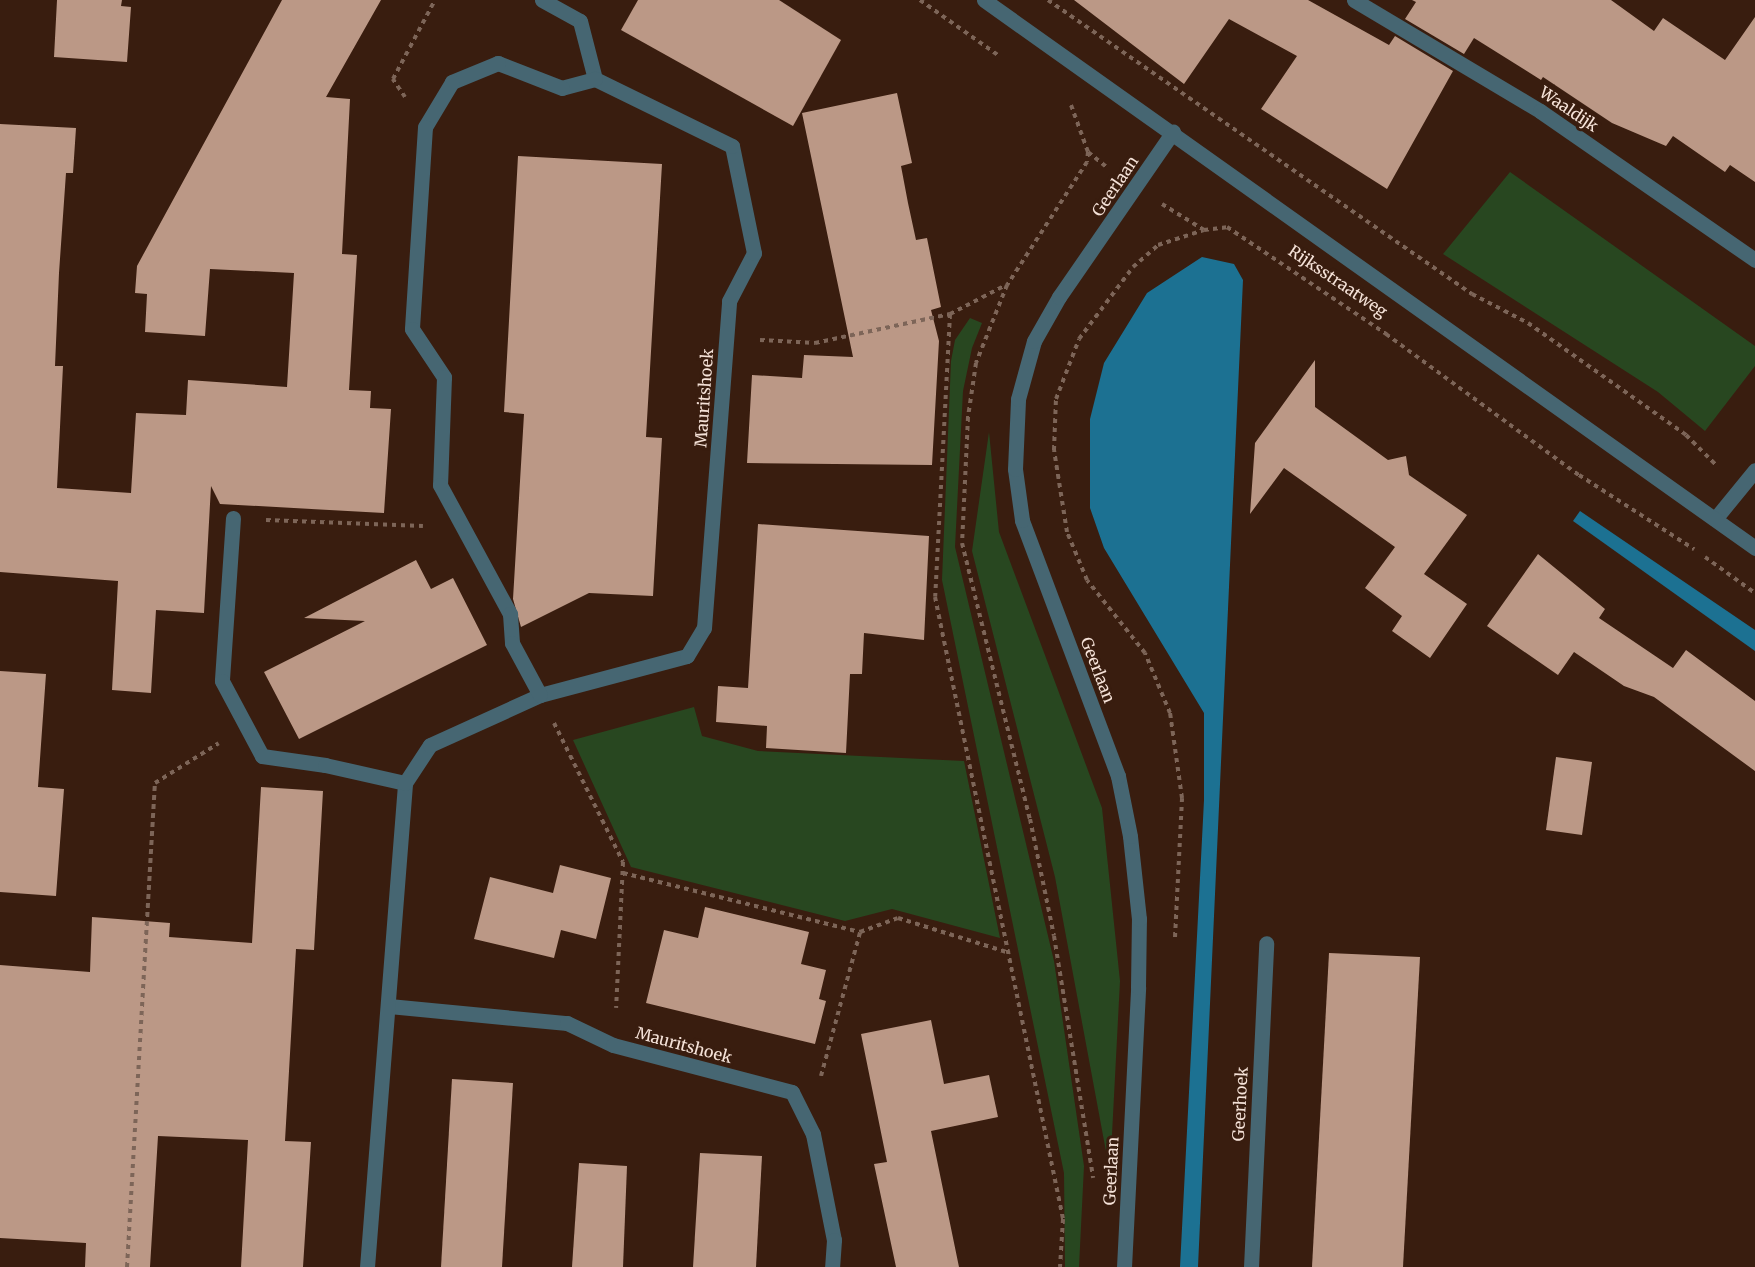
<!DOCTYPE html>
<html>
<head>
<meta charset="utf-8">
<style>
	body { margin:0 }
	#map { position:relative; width:1755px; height:1267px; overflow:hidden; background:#391d0f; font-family:Merriweather,serif }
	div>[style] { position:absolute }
	.green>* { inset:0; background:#284720 }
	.water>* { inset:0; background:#1c7192 }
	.building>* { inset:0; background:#bb9886 }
	.path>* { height:4px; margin-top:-2px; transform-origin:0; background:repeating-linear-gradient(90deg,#7d6558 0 4.5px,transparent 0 9px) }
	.service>* { height:15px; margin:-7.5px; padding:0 7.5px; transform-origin:7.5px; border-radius:7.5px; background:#466672 }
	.minor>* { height:15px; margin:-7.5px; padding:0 7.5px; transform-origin:7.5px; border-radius:7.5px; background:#466672 }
	.tertiary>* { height:15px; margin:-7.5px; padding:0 7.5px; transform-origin:7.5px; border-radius:7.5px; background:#466672 }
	span { translate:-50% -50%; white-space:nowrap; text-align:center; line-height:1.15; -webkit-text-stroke:6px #391d0f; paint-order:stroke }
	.street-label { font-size:16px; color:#f5e2d8 }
</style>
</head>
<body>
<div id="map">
	<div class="green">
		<div style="clip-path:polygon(1510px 172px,1755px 346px,1755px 366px,1705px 431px,1658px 392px,1443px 254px)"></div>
		<div style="clip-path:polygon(970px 318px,982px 323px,972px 348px,963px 391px,955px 547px,1054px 961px,1084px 1166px,1079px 1267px,1065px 1267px,1064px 1173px,942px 580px,951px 361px,955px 340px)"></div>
		<div style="clip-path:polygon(989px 432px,999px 532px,1102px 808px,1120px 981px,1110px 1173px,1055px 877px,972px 551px)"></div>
		<div style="clip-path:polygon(694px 707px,702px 736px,758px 751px,964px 761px,1000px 938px,892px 909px,845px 921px,631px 867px,573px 740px)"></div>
	</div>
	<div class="water">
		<div style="clip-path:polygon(1202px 257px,1234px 264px,1243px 280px,1198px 1267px,1180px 1267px,1204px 800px,1204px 713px,1104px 548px,1090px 508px,1090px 419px,1104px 363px,1147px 293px)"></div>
		<div style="clip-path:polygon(1580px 511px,1755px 630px,1755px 651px,1573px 521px)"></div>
	</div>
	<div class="building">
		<div style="clip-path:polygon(57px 0,122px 0,121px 6px,131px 7px,127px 62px,54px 57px)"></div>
		<div style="clip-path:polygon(282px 0,381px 0,326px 97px,350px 99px,342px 254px,357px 255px,349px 390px,371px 391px,370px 408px,391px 409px,384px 513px,220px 504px,211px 486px,204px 613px,156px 610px,151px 693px,112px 690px,118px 581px,0 572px,0 124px,76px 128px,73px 173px,66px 173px,59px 273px,55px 366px,63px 366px,57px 488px,131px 493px,136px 413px,186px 415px,188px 380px,287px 387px,294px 273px,210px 269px,205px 336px,145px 332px,147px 294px,135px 293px,137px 266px)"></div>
		<div style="clip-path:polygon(638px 0,779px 0,841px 40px,793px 126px,621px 30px)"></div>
		<div style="clip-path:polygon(1074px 0,1308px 0,1389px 45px,1395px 36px,1453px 71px,1387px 189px,1261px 109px,1297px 56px,1229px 19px,1184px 84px)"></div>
		<div style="clip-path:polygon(1412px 0,1611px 0,1654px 31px,1663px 18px,1725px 60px,1755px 17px,1755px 182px,1730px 165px,1725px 172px,1673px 136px,1666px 146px,1612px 123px,1543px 77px,1541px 80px,1474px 38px,1464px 54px,1405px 19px,1416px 2px)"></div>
		<div style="clip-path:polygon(897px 93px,912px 163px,901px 166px,908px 203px,916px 240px,927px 238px,941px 307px,931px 310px,939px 341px,932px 465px,747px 463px,752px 375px,802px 378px,804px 355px,853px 357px,802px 113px)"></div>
		<div style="clip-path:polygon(518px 156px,662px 164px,646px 437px,662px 438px,653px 596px,589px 593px,521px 627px,513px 599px,524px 414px,504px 412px)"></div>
		<div style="clip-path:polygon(1315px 360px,1315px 407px,1388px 460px,1406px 456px,1409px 475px,1467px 515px,1424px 574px,1467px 604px,1430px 658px,1392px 631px,1402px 616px,1365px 588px,1395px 547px,1284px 468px,1250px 514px,1255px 443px)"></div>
		<div style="clip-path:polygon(758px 524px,929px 536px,924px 640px,864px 633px,862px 674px,850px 674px,846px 753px,766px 748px,767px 726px,716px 722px,718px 686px,748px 688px)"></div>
		<div style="clip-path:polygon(1538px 554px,1605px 609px,1599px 618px,1673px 668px,1686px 650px,1755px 701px,1755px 771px,1654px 697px,1624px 686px,1574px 652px,1558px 675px,1487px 626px)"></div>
		<div style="clip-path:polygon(416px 560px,431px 589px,453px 578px,487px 645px,299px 739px,264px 672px,365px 621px,304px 618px)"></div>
		<div style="clip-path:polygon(0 671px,46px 674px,38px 787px,64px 789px,56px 896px,0 892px)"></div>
		<div style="clip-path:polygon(1556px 757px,1592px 762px,1582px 835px,1546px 830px)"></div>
		<div style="clip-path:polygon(261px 787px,323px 791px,314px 950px,296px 949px,285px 1141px,311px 1142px,303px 1267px,241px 1267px,248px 1140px,158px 1136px,150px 1267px,85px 1267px,86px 1243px,0 1238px,0 965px,90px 972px,92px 917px,170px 923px,169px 937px,252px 943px)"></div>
		<div style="clip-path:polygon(560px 865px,611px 878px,596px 939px,561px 930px,554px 958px,474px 939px,490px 877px,553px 893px)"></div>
		<div style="clip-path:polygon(705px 907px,809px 932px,801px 964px,826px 970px,819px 999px,826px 1001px,815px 1044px,646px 1003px,664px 930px,698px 938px)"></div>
		<div style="clip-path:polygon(1329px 953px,1420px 957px,1403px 1267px,1312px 1267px)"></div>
		<div style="clip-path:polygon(931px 1020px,944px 1084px,989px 1075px,998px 1117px,931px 1131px,959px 1267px,896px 1267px,874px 1164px,887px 1162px,861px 1034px)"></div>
		<div style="clip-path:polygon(452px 1079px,513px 1083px,502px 1267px,441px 1267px)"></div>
		<div style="clip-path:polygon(700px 1153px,762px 1156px,756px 1267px,693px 1267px)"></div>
		<div style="clip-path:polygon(579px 1163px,627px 1166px,623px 1267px,572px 1267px)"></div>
	</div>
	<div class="path">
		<div style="left:920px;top:0;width:95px;rotate:35.2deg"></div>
		<div style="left:1048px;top:0;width:516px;rotate:34.74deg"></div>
		<div style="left:1472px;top:294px;width:63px;rotate:27.4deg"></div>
		<div style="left:1528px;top:323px;width:194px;rotate:35.3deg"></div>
		<div style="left:1686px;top:435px;width:42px;rotate:45deg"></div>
		<div style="left:405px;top:97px;width:22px;rotate:-124deg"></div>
		<div style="left:393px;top:79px;width:89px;rotate:-62deg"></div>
		<div style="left:1071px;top:105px;width:50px;rotate:70.1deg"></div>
		<div style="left:1088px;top:152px;width:26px;rotate:39deg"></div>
		<div style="left:1088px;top:152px;width:10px;rotate:96deg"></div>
		<div style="left:1087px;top:162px;width:147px;rotate:123deg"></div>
		<div style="left:1007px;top:285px;width:84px;rotate:111.7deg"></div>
		<div style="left:976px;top:363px;width:55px;rotate:98.4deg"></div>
		<div style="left:968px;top:417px;width:126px;rotate:92.7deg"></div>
		<div style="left:962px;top:543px;width:284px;rotate:76.2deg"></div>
		<div style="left:1030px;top:819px;width:119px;rotate:78.4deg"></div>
		<div style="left:1054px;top:936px;width:245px;rotate:80.8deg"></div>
		<div style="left:1162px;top:204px;width:49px;rotate:31.8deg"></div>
		<div style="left:1204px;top:230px;width:23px;rotate:-7deg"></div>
		<div style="left:1227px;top:227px;width:192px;rotate:33.9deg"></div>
		<div style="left:1386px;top:334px;width:239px;rotate:36.2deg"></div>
		<div style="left:1579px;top:475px;width:137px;rotate:32.8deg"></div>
		<div style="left:950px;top:314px;width:283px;rotate:93deg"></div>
		<div style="left:935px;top:597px;width:635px;rotate:78.37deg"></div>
		<div style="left:1063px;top:1219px;width:48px;rotate:93.6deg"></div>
		<div style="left:760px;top:340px;width:55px;rotate:3.1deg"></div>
		<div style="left:815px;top:343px;width:138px;rotate:-12.1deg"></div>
		<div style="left:950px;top:314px;width:63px;rotate:-27.4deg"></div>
		<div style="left:266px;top:520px;width:157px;rotate:2.2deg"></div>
		<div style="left:1705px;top:557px;width:62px;rotate:35.8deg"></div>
		<div style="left:554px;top:723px;width:155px;rotate:63.6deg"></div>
		<div style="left:623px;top:862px;width:146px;rotate:92.7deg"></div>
		<div style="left:623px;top:873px;width:244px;rotate:14deg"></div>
		<div style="left:860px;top:932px;width:40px;rotate:-20.2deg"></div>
		<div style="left:898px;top:918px;width:117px;rotate:17.4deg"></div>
		<div style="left:1175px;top:937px;width:139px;rotate:-87.1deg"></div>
		<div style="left:1182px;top:798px;width:86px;rotate:-98deg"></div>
		<div style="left:1170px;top:713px;width:65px;rotate:-112.6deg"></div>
		<div style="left:1145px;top:653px;width:93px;rotate:-128.5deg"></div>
		<div style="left:1087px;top:580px;width:52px;rotate:-112.6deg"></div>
		<div style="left:1067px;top:532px;width:83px;rotate:-99deg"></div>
		<div style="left:1054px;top:450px;width:51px;rotate:-87.8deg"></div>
		<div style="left:1056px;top:399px;width:64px;rotate:-69deg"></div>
		<div style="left:1079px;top:339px;width:90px;rotate:-53.1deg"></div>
		<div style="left:1133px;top:267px;width:33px;rotate:-41deg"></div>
		<div style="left:1158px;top:245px;width:48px;rotate:-18.1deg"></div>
		<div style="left:821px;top:1076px;width:149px;rotate:-74.8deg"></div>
		<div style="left:127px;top:1267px;width:485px;rotate:-86.7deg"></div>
		<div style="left:155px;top:783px;width:75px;rotate:-32deg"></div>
	</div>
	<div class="service">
		<div style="left:233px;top:518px;width:163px;rotate:93.9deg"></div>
		<div style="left:222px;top:681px;width:85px;rotate:61.9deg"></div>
		<div style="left:262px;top:756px;width:64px;rotate:8.1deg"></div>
		<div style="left:325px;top:765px;width:82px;rotate:12.7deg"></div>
	</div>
	<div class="minor">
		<div style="left:542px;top:0;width:43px;rotate:28.9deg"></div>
		<div style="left:580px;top:21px;width:60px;rotate:75.5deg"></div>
		<div style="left:1354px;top:0;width:217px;rotate:30.8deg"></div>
		<div style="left:1540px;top:111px;width:262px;rotate:34.7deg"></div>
		<div style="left:1715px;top:519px;width:63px;rotate:-50.8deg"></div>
		<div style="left:389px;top:1006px;width:179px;rotate:5.5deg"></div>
		<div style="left:567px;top:1023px;width:51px;rotate:25.6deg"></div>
		<div style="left:613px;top:1045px;width:185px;rotate:14.7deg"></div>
		<div style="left:792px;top:1092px;width:47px;rotate:63.4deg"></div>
		<div style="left:813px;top:1134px;width:108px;rotate:78.8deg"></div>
		<div style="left:834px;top:1240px;width:27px;rotate:94deg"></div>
		<div style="left:367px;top:1267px;width:485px;rotate:-85.5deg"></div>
		<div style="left:405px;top:783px;width:45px;rotate:-56.7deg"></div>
		<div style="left:430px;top:745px;width:121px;rotate:-24.4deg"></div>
		<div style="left:540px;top:695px;width:152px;rotate:-14.9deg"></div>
		<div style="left:687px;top:656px;width:33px;rotate:-59deg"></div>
		<div style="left:704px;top:628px;width:328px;rotate:-85.6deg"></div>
		<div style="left:729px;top:301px;width:54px;rotate:-62.5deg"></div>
		<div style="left:754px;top:253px;width:109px;rotate:-101.6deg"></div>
		<div style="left:732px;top:146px;width:153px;rotate:-153.9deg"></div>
		<div style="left:595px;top:79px;width:34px;rotate:165deg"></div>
		<div style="left:562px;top:88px;width:69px;rotate:-158.7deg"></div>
		<div style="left:498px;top:63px;width:50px;rotate:157.6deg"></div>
		<div style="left:452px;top:82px;width:52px;rotate:121deg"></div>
		<div style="left:425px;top:127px;width:202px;rotate:93.7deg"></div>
		<div style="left:412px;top:329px;width:58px;rotate:56.3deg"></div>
		<div style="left:444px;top:377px;width:108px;rotate:92.1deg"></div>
		<div style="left:440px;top:485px;width:147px;rotate:61.5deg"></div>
		<div style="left:510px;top:614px;width:29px;rotate:86deg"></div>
		<div style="left:512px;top:643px;width:59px;rotate:61.7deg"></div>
		<div style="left:1251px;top:1267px;width:324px;rotate:-87.3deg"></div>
	</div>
	<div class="tertiary">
		<div style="left:984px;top:0;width:946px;rotate:35.4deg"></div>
		<div style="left:1124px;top:1267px;width:280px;rotate:-87.1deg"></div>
		<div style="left:1138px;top:987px;width:68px;rotate:-89.2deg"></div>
		<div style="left:1139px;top:919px;width:83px;rotate:-96.2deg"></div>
		<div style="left:1130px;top:836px;width:61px;rotate:-101.3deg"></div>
		<div style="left:1118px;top:776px;width:273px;rotate:-110.6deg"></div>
		<div style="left:1022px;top:520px;width:51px;rotate:-97.8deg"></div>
		<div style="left:1015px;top:469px;width:70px;rotate:-87.5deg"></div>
		<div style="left:1018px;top:399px;width:60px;rotate:-74.6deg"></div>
		<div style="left:1034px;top:341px;width:51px;rotate:-60.4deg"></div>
		<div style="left:1059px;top:297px;width:201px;rotate:-55.4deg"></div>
	</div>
	<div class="street-label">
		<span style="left:1569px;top:109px;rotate:34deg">Waaldijk</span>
		<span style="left:1115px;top:186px;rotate:-56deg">Geerlaan</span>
		<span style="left:1338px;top:281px;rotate:34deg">Rijksstraatweg</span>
		<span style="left:704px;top:398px;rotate:-86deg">Mauritshoek</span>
		<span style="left:1098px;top:670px;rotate:69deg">Geerlaan</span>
		<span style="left:684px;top:1045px;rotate:15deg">Mauritshoek</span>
		<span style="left:1240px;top:1104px;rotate:-87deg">Geerhoek</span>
		<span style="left:1111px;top:1171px;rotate:-87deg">Geerlaan</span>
	</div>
</div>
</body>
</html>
